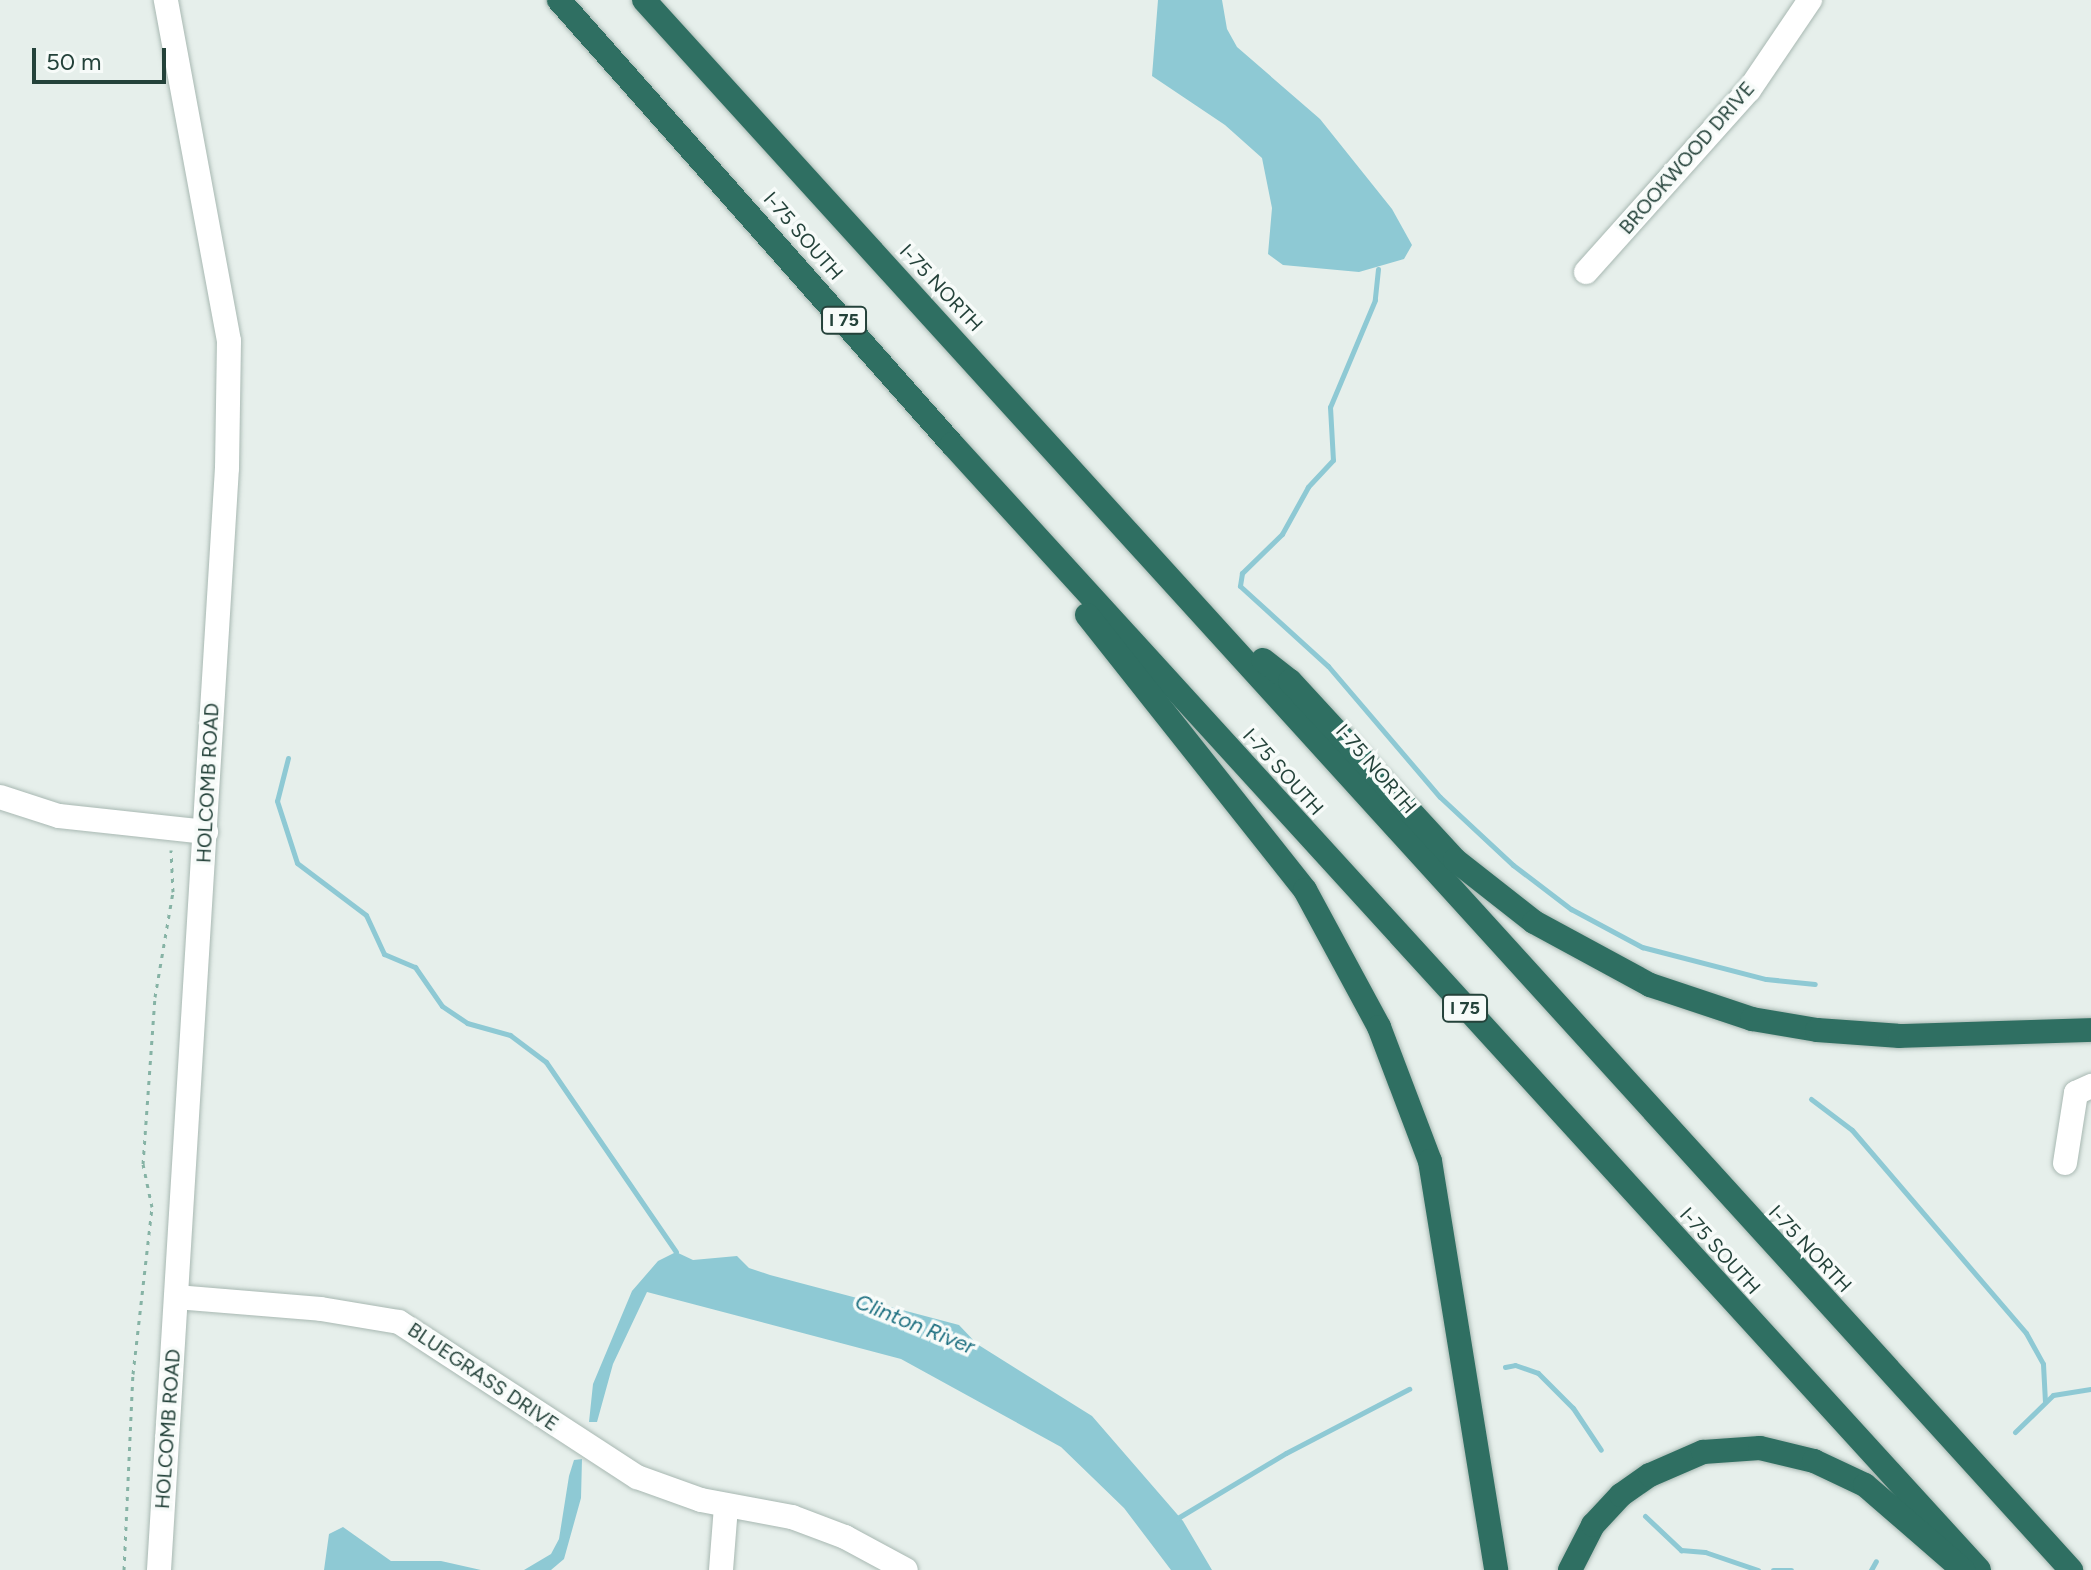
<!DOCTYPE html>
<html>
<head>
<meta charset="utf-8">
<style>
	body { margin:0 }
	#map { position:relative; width:2091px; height:1570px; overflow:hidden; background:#e6efeb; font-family:Figtree,sans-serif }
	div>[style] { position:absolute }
	.water>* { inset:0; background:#8ec9d4 }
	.stream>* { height:5px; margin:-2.5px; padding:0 2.5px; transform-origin:2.5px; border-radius:2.5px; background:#8ec9d4 }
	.path>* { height:3px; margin-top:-1.5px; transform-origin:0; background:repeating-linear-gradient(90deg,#86b3a5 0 4px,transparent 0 10px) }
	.roads { filter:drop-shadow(0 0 2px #a8b8b2) drop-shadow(0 0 2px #a8b8b2) }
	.minor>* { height:24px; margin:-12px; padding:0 12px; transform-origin:12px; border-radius:12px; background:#fff }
	.highway>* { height:24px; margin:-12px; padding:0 12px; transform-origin:12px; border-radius:12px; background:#2f6f62 }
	span { translate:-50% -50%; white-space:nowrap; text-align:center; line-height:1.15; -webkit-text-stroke:7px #f7fbf9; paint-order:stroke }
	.shield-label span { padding:2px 6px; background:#f7fbf9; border:2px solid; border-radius:6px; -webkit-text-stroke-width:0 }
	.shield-label { font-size:18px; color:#24423a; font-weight:700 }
	.street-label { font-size:20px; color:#24423a }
	.water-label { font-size:22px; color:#1c6f80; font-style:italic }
	.scale { position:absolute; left:32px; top:48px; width:134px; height:36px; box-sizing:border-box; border:4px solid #24423a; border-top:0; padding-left:10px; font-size:24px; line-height:28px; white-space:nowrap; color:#24423a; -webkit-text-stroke:6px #f7fbf9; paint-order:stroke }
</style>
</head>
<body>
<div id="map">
	<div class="water">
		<div style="clip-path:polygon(1158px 0,1222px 0,1227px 29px,1237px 47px,1320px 119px,1392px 209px,1412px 245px,1404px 259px,1359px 272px,1283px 265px,1268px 254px,1272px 208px,1262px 158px,1225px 125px,1152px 76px)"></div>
		<div style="clip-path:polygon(676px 1252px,693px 1260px,737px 1256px,749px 1268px,770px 1275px,959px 1325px,977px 1344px,1092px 1416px,1183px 1521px,1212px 1570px,1171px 1570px,1124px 1508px,1061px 1447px,901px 1359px,647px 1292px,613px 1364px,597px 1422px,589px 1422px,593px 1384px,632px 1291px,658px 1261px)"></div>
		<div style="clip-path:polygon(582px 1459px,581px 1498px,564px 1559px,551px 1570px,524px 1570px,551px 1554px,559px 1539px,569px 1476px,574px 1460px)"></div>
		<div style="clip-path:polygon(343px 1527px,391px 1561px,441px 1561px,481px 1570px,324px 1570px,329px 1534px)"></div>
	</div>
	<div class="stream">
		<div style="left:1378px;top:269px;width:31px;rotate:96deg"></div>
		<div style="left:1375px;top:300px;width:116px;rotate:112.8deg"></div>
		<div style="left:1330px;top:407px;width:53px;rotate:86.8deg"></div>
		<div style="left:1333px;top:460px;width:37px;rotate:133deg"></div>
		<div style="left:1308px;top:487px;width:54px;rotate:119deg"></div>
		<div style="left:1282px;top:534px;width:56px;rotate:135.7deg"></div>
		<div style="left:1242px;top:573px;width:13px;rotate:99deg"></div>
		<div style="left:1240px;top:586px;width:119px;rotate:42.3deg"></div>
		<div style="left:1328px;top:666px;width:172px;rotate:49.5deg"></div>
		<div style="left:1440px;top:797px;width:100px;rotate:43deg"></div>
		<div style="left:1513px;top:865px;width:73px;rotate:37.2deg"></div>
		<div style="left:1571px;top:909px;width:81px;rotate:28.2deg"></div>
		<div style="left:1642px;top:947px;width:128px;rotate:14.5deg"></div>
		<div style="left:1766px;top:979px;width:49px;rotate:5.8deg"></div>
		<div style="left:288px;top:758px;width:44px;rotate:104.3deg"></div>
		<div style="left:277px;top:801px;width:65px;rotate:72.1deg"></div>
		<div style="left:297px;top:863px;width:86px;rotate:37deg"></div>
		<div style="left:366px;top:915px;width:43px;rotate:65.2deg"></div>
		<div style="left:384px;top:954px;width:34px;rotate:23deg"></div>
		<div style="left:415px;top:967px;width:47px;rotate:55.3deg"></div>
		<div style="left:442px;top:1006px;width:30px;rotate:34deg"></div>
		<div style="left:467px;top:1023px;width:45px;rotate:15.6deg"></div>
		<div style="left:510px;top:1035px;width:45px;rotate:36.9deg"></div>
		<div style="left:546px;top:1062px;width:230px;rotate:55.6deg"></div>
		<div style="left:1811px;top:1099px;width:51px;rotate:37.1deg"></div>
		<div style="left:1852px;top:1130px;width:267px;rotate:49.4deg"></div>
		<div style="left:2026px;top:1333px;width:35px;rotate:61deg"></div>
		<div style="left:2043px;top:1364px;width:37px;rotate:87deg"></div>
		<div style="left:1505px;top:1367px;width:10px;rotate:-11deg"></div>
		<div style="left:1515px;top:1365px;width:24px;rotate:19deg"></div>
		<div style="left:1538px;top:1373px;width:49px;rotate:45deg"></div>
		<div style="left:1573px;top:1408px;width:50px;rotate:56.3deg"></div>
		<div style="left:2015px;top:1432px;width:53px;rotate:-44.2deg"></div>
		<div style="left:2053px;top:1395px;width:38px;rotate:-9deg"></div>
		<div style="left:1645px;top:1516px;width:50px;rotate:43.4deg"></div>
		<div style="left:1681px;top:1550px;width:24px;rotate:5deg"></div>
		<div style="left:1705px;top:1552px;width:56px;rotate:18.8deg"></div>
		<div style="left:1176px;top:1519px;width:128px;rotate:-31deg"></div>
		<div style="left:1286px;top:1453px;width:139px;rotate:-27.5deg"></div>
		<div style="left:1773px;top:1570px;width:18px"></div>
		<div style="left:1871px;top:1570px;width:10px;rotate:-61deg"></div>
	</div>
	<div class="path">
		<div style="left:124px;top:1570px;width:196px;rotate:-87.4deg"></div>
		<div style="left:133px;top:1374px;width:168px;rotate:-83.5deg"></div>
		<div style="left:152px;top:1207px;width:44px;rotate:-101.8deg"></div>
		<div style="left:143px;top:1164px;width:167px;rotate:-85.9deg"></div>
		<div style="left:155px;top:997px;width:107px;rotate:-80.3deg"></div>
		<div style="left:173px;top:892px;width:42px;rotate:-92.7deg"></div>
	</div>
	<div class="roads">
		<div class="minor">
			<div style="left:1586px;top:272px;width:244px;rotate:-48.2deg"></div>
			<div style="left:1749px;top:90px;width:109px;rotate:-55.9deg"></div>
			<div style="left:0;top:797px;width:62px;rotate:17.9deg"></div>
			<div style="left:59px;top:816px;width:148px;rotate:6.2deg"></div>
			<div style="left:2065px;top:1163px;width:71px;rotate:-81.1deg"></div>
			<div style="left:2076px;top:1093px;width:17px;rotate:-25deg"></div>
			<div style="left:176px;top:1297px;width:145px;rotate:4.7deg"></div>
			<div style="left:321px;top:1309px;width:79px;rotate:9.5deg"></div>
			<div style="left:399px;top:1322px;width:284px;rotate:33.1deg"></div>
			<div style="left:637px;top:1477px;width:68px;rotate:19.8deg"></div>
			<div style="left:701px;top:1500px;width:93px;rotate:10.6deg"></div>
			<div style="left:792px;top:1517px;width:57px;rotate:20.7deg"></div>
			<div style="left:845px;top:1537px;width:69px;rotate:28.4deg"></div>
			<div style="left:159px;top:1570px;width:1104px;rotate:-86.47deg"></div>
			<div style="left:227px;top:468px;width:127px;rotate:-89.1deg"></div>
			<div style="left:229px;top:341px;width:347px;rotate:-100.5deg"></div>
			<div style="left:721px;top:1570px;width:64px;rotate:-85.5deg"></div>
		</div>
		<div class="highway">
			<div style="left:559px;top:0;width:593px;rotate:48.49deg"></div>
			<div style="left:952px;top:444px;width:1524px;rotate:47.63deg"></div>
			<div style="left:644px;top:0;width:2122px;rotate:47.73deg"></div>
			<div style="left:1087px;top:615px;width:351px;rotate:51.6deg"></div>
			<div style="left:1305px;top:890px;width:156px;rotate:61.6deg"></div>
			<div style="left:1379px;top:1027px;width:143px;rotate:69.2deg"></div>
			<div style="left:1430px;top:1161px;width:414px;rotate:80.8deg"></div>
			<div style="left:1263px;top:660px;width:34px;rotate:38deg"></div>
			<div style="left:1290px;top:681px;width:243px;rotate:47.3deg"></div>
			<div style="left:1455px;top:860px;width:100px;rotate:38.1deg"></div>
			<div style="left:1534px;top:922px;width:132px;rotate:28.5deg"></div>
			<div style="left:1650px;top:985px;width:108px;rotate:18.4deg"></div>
			<div style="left:1752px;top:1019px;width:66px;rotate:9.6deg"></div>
			<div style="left:1817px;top:1030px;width:83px;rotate:4.1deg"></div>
			<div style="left:1900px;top:1036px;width:191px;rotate:-1.8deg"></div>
			<div style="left:1570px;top:1570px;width:51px;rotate:-62.9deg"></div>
			<div style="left:1593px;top:1525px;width:41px;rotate:-47deg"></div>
			<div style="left:1621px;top:1495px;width:35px;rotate:-35deg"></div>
			<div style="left:1650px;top:1475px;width:58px;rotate:-23.5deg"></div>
			<div style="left:1703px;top:1452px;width:57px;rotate:-4deg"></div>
			<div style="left:1760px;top:1448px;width:56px;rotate:13.5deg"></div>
			<div style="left:1814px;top:1461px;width:56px;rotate:25.2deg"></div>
			<div style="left:1865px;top:1485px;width:130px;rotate:40.9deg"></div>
		</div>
	</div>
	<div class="shield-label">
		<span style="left:844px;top:320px">I 75</span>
		<span style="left:1465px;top:1008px">I 75</span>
	</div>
	<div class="street-label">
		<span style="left:1687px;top:158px;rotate:-49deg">BROOKWOOD DRIVE</span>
		<span style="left:803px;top:236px;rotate:49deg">I-75 SOUTH</span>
		<span style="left:941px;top:288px;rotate:47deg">I-75 NORTH</span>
		<span style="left:1376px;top:769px;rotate:49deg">I-75 NORTH</span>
		<span style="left:1283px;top:772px;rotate:48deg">I-75 SOUTH</span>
		<span style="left:208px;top:783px;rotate:-87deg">HOLCOMB ROAD</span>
		<span style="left:1810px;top:1249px;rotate:47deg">I-75 NORTH</span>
		<span style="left:1720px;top:1251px;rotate:48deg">I-75 SOUTH</span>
		<span style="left:483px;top:1377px;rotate:34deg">BLUEGRASS DRIVE</span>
		<span style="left:168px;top:1429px;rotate:-86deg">HOLCOMB ROAD</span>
	</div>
	<div class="water-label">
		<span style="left:915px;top:1324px;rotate:22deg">Clinton River</span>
	</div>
	<div class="scale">50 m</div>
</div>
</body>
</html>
